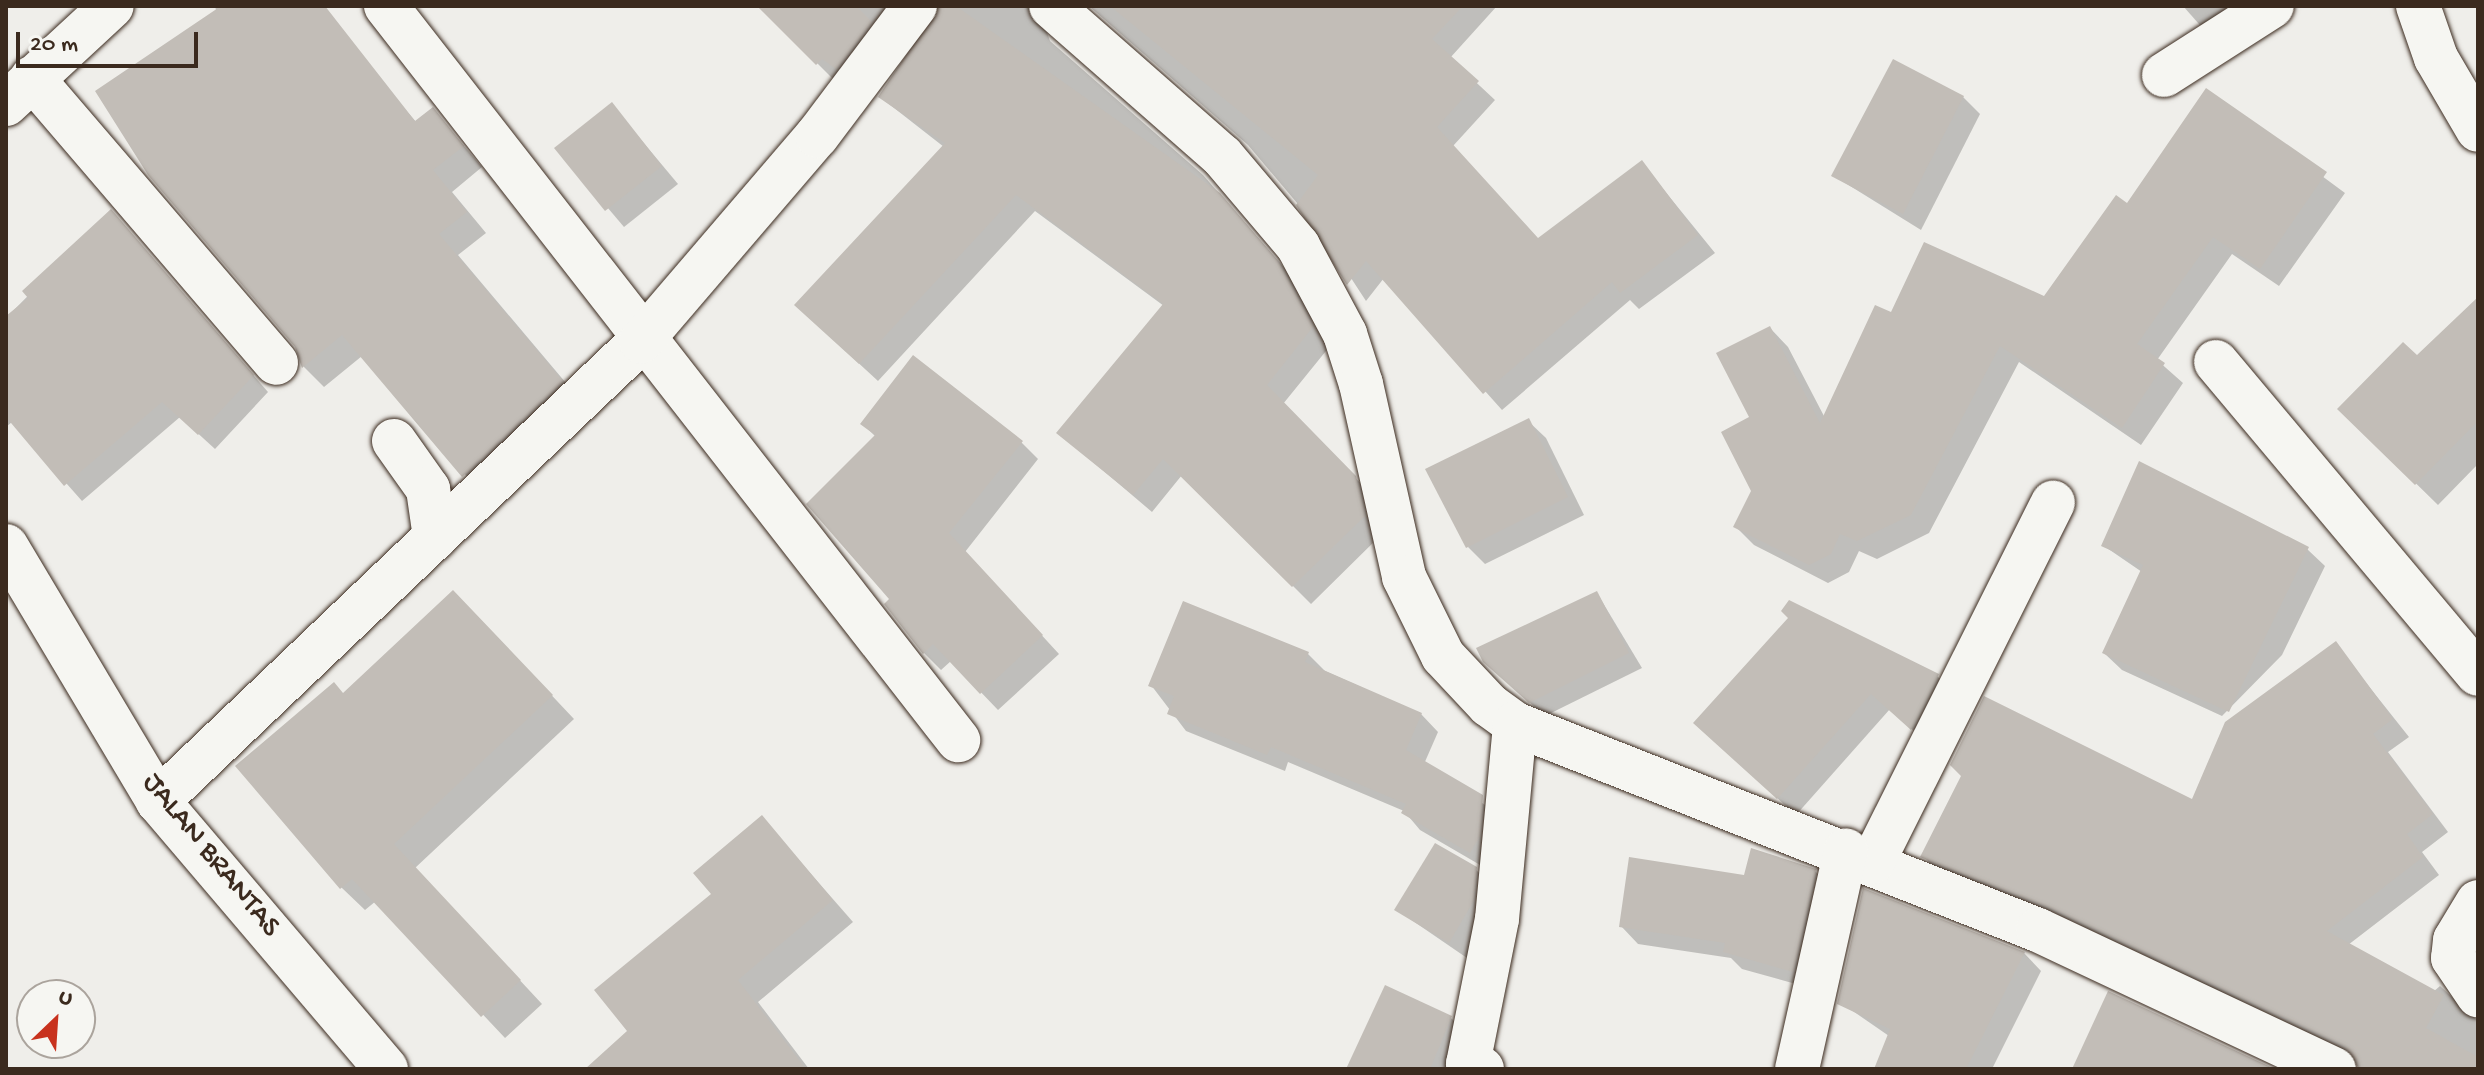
<!DOCTYPE html>
<html>
<head>
<meta charset="utf-8">
<style>
	body { margin:0 }
	#map { position:relative; width:2484px; height:1075px; overflow:hidden; background:#efeeea; font-family:"Gochi Hand",sans-serif }
	div>[style] { position:absolute }
	.shadow>* { inset:0; background:#0003 }
	.building>* { inset:0; background:#c2bdb7 }
	.roads { filter:drop-shadow(0 0 2px #3b2a1e) drop-shadow(0 0 2px #3b2a1e) }
	.minor>* { height:44px; margin:-22px; padding:0 22px; transform-origin:22px; border-radius:22px; background:#f6f6f2 }
	span { translate:-50% -50%; white-space:nowrap; text-align:center; line-height:1.15; -webkit-text-stroke:6px #f6f6f2; paint-order:stroke }
	.street-label { font-size:30px; color:#3b2a1e }
	.frame { position:absolute; inset:0; border:8px solid #3b2a1e; pointer-events:none }
	.north { position:absolute; left:16px; top:979px; width:80px; height:80px; box-sizing:border-box; background:#f6f6f2; border:2px solid #aba49d; border-radius:50%; rotate:25deg; font-size:22px; font-weight:700; line-height:32px; text-align:center; color:#3b2a1e }
	.north::after { content:''; display:block; margin:auto; width:28px; height:36px; background:#c8321e; clip-path:polygon(50% 0,100% 100%,50% 72%,0 100%) }
	.scale { position:absolute; left:16px; top:32px; width:182px; height:36px; box-sizing:border-box; border:4px solid #3b2a1e; border-top:0; padding-left:10px; font-size:24px; line-height:28px; white-space:nowrap; color:#3b2a1e; -webkit-text-stroke:6px #f6f6f2; paint-order:stroke }
</style>
</head>
<body>
<div id="map">
	<div class="shadow">
		<div style="clip-path:polygon(215px 6px,315px 6px,417px 123px,433px 110px,482px 167px,452px 192px,486px 233px,458px 255px,582px 402px,484px 496px,362px 356px,324px 387px,304px 367px)"></div>
		<div style="clip-path:polygon(782px 6px,918px 6px,835px 81px,777px 23px)"></div>
		<div style="clip-path:polygon(939px 6px,1052px 6px,1043px 21px,1050px 41px,1203px 175px,1295px 280px,1330px 346px,1283px 404px,1373px 496px,1382px 534px,1311px 604px,1182px 475px,1152px 512px,1059px 433px,1164px 306px,1035px 211px,878px 381px,815px 323px,944px 147px,880px 97px)"></div>
		<div style="clip-path:polygon(1089px 6px,1497px 6px,1450px 58px,1495px 100px,1453px 146px,1538px 239px,1642px 163px,1715px 253px,1639px 309px,1630px 300px,1502px 410px,1384px 278px,1366px 301px,1319px 229px,1248px 145px)"></div>
		<div style="clip-path:polygon(2183px 6px,2263px 6px,2214px 41px)"></div>
		<div style="clip-path:polygon(2207px 91px,2345px 193px,2279px 286px,2232px 254px,2157px 360px,2183px 383px,2141px 445px,2019px 362px,1929px 533px,1877px 559px,1859px 551px,1849px 572px,1828px 583px,1754px 545px,1735px 526px,1754px 491px,1752px 418px,1770px 328px,1788px 347px,1825px 418px,1892px 315px,2045px 299px,2127px 206px)"></div>
		<div style="clip-path:polygon(1963px 97px,1980px 114px,1921px 230px,1834px 176px)"></div>
		<div style="clip-path:polygon(612px 105px,678px 184px,624px 227px,557px 148px)"></div>
		<div style="clip-path:polygon(111px 212px,268px 392px,215px 449px,180px 417px,82px 501px,12px 422px,6px 427px,6px 318px)"></div>
		<div style="clip-path:polygon(2478px 300px,2478px 464px,2438px 505px,2340px 409px,2417px 358px)"></div>
		<div style="clip-path:polygon(1528px 421px,1546px 438px,1584px 515px,1485px 564px,1468px 547px)"></div>
		<div style="clip-path:polygon(863px 424px,1021px 442px,1038px 459px,965px 552px,1059px 654px,998px 710px,951px 661px,941px 670px,924px 653px,892px 599px,876px 437px)"></div>
		<div style="clip-path:polygon(2104px 546px,2307px 549px,2325px 566px,2282px 655px,2222px 716px,2122px 670px,2104px 653px,2142px 572px)"></div>
		<div style="clip-path:polygon(1597px 593px,1642px 668px,1545px 716px,1500px 676px)"></div>
		<div style="clip-path:polygon(476px 615px,574px 719px,415px 868px,542px 1004px,505px 1038px,376px 901px,365px 910px,342px 888px,238px 767px)"></div>
		<div style="clip-path:polygon(1308px 654px,1325px 671px,1421px 714px,1438px 732px,1424px 764px,1500px 815px,1487px 869px,1420px 830px,1404px 811px,1288px 762px,1285px 771px,1186px 731px,1151px 685px)"></div>
		<div style="clip-path:polygon(2344px 655px,2409px 737px,2388px 752px,2448px 832px,2422px 852px,2439px 875px,2348px 945px,2433px 992px,2440px 986px,2478px 1021px,2478px 1069px,2360px 1069px,2356px 1059px,1940px 873px,1923px 856px,2193px 802px)"></div>
		<div style="clip-path:polygon(1935px 674px,1952px 691px,1929px 745px,1890px 709px,1796px 815px,1713px 740px)"></div>
		<div style="clip-path:polygon(762px 818px,853px 922px,758px 1002px,809px 1069px,588px 1069px,630px 1031px)"></div>
		<div style="clip-path:polygon(1475px 869px,1493px 886px,1467px 958px,1397px 910px)"></div>
		<div style="clip-path:polygon(1815px 871px,1832px 889px,1810px 988px,1742px 969px,1731px 958px,1638px 944px,1621px 926px,1745px 877px)"></div>
		<div style="clip-path:polygon(2024px 953px,2041px 971px,1992px 1069px,1876px 1069px,1889px 1036px,1847px 1007px)"></div>
		<div style="clip-path:polygon(1451px 1018px,1468px 1035px,1453px 1069px,1349px 1069px)"></div>
	</div>
	<div class="building">
		<div style="clip-path:polygon(221px 6px,325px 6px,415px 121px,433px 107px,464px 146px,433px 170px,467px 212px,439px 234px,563px 381px,462px 477px,342px 335px,302px 368px,295px 347px,148px 175px,95px 91px)"></div>
		<div style="clip-path:polygon(757px 6px,856px 6px,872px 22px,836px 69px,822px 59px,816px 65px)"></div>
		<div style="clip-path:polygon(939px 6px,956px 6px,1220px 193px,1277px 260px,1313px 327px,1267px 385px,1356px 476px,1365px 516px,1292px 587px,1163px 459px,1133px 495px,1056px 433px,1163px 304px,1016px 195px,859px 364px,794px 305px,945px 143px,878px 97px)"></div>
		<div style="clip-path:polygon(1110px 6px,1463px 6px,1432px 39px,1479px 81px,1437px 127px,1538px 238px,1642px 160px,1698px 235px,1620px 293px,1612px 282px,1483px 394px,1366px 261px,1347px 285px,1296px 205px,1318px 175px)"></div>
		<div style="clip-path:polygon(1893px 59px,1964px 96px,1903px 214px,1831px 176px)"></div>
		<div style="clip-path:polygon(2206px 88px,2327px 172px,2260px 269px,2213px 237px,2137px 344px,2165px 363px,2122px 428px,2000px 346px,1911px 515px,1857px 541px,1840px 534px,1831px 554px,1809px 565px,1733px 527px,1751px 491px,1721px 432px,1749px 417px,1716px 353px,1770px 326px,1820px 423px,1875px 305px,1891px 312px,1924px 242px,2044px 296px,2116px 195px,2127px 203px)"></div>
		<div style="clip-path:polygon(612px 102px,662px 166px,605px 211px,554px 148px)"></div>
		<div style="clip-path:polygon(111px 209px,254px 375px,198px 435px,162px 402px,64px 486px,6px 417px,6px 316px,28px 298px,22px 291px)"></div>
		<div style="clip-path:polygon(2478px 297px,2478px 421px,2415px 485px,2337px 409px,2403px 342px,2417px 355px)"></div>
		<div style="clip-path:polygon(913px 355px,1023px 441px,949px 533px,1043px 635px,980px 694px,933px 644px,923px 654px,884px 604px,889px 599px,806px 504px,875px 435px,860px 424px)"></div>
		<div style="clip-path:polygon(1529px 418px,1568px 497px,1466px 548px,1425px 469px)"></div>
		<div style="clip-path:polygon(2139px 461px,2309px 547px,2229px 712px,2102px 653px,2143px 565px,2101px 546px)"></div>
		<div style="clip-path:polygon(453px 590px,553px 695px,394px 844px,521px 980px,481px 1017px,352px 879px,340px 889px,235px 766px,334px 682px,343px 693px)"></div>
		<div style="clip-path:polygon(1597px 591px,1629px 653px,1529px 703px,1483px 662px,1476px 648px)"></div>
		<div style="clip-path:polygon(1789px 600px,1939px 674px,1911px 730px,1871px 694px,1777px 799px,1693px 723px,1788px 618px,1781px 611px)"></div>
		<div style="clip-path:polygon(1183px 601px,1309px 652px,1305px 662px,1422px 713px,1406px 750px,1483px 795px,1480px 836px,1470px 853px,1401px 813px,1406px 804px,1271px 747px,1267px 755px,1167px 714px,1174px 696px,1148px 686px)"></div>
		<div style="clip-path:polygon(2336px 641px,2393px 719px,2373px 734px,2433px 814px,2407px 834px,2423px 857px,2327px 931px,2444px 995px,2426px 1028px,2478px 1057px,2478px 1069px,2359px 1069px,2345px 1046px,2049px 907px,1920px 857px,1961px 776px,1950px 765px,1984px 696px,2192px 799px,2225px 722px)"></div>
		<div style="clip-path:polygon(762px 815px,833px 900px,738px 980px,806px 1069px,585px 1069px,627px 1031px,594px 990px,711px 894px,693px 873px)"></div>
		<div style="clip-path:polygon(1435px 843px,1477px 867px,1473px 902px,1449px 943px,1394px 910px)"></div>
		<div style="clip-path:polygon(1751px 848px,1816px 869px,1793px 972px,1723px 952px,1725px 943px,1619px 927px,1629px 857px,1744px 875px)"></div>
		<div style="clip-path:polygon(1863px 888px,2025px 952px,1966px 1069px,1874px 1069px,1890px 1029px,1837px 1004px)"></div>
		<div style="clip-path:polygon(1385px 985px,1452px 1016px,1430px 1069px,1346px 1069px)"></div>
		<div style="clip-path:polygon(2108px 991px,2275px 1069px,2072px 1069px)"></div>
	</div>
	<div class="roads">
		<div class="minor">
			<div style="left:386px;top:6px;width:931px;rotate:52.07deg"></div>
			<div style="left:1051px;top:6px;width:227px;rotate:41.3deg"></div>
			<div style="left:1222px;top:156px;width:118px;rotate:49.8deg"></div>
			<div style="left:1298px;top:246px;width:100px;rotate:61.9deg"></div>
			<div style="left:1345px;top:334px;width:52px;rotate:72.3deg"></div>
			<div style="left:1361px;top:384px;width:198px;rotate:77.4deg"></div>
			<div style="left:1404px;top:577px;width:88px;rotate:63.7deg"></div>
			<div style="left:1443px;top:656px;width:67px;rotate:46.8deg"></div>
			<div style="left:1489px;top:705px;width:32px;rotate:36deg"></div>
			<div style="left:1515px;top:724px;width:562px;rotate:21.5deg"></div>
			<div style="left:2038px;top:930px;width:327px;rotate:25.2deg"></div>
			<div style="left:2418px;top:6px;width:55px;rotate:70.9deg"></div>
			<div style="left:2436px;top:58px;width:83px;rotate:59.7deg"></div>
			<div style="left:2164px;top:75px;width:128px;rotate:-32.6deg"></div>
			<div style="left:32px;top:78px;width:375px;rotate:49.4deg"></div>
			<div style="left:6px;top:104px;width:144px;rotate:-42.8deg"></div>
			<div style="left:2216px;top:362px;width:407px;rotate:50deg"></div>
			<div style="left:394px;top:441px;width:59px;rotate:54.7deg"></div>
			<div style="left:428px;top:489px;width:49px;rotate:81.7deg"></div>
			<div style="left:6px;top:546px;width:297px;rotate:59.2deg"></div>
			<div style="left:158px;top:801px;width:352px;rotate:49.6deg"></div>
			<div style="left:158px;top:801px;width:667px;rotate:-43.6deg"></div>
			<div style="left:641px;top:341px;width:270px;rotate:-49.4deg"></div>
			<div style="left:817px;top:136px;width:163px;rotate:-53deg"></div>
			<div style="left:1873px;top:862px;width:402px;rotate:-63.4deg"></div>
			<div style="left:2478px;top:902px;width:44px;rotate:121.2deg"></div>
			<div style="left:2455px;top:940px;width:18px;rotate:96deg"></div>
			<div style="left:2453px;top:958px;width:45px;rotate:56deg"></div>
			<div style="left:1482px;top:1069px;width:15px;rotate:-160deg"></div>
			<div style="left:1468px;top:1064px;width:148px;rotate:-78.7deg"></div>
			<div style="left:1497px;top:919px;width:196px;rotate:-84.7deg"></div>
			<div style="left:1797px;top:1069px;width:224px;rotate:-77.4deg"></div>
		</div>
	</div>
	<div class="street-label">
		<span style="left:210px;top:856px;rotate:51deg">JALAN BRANTAS</span>
	</div>
	<div class="frame"></div>
	<div class="north">U</div>
	<div class="scale">20 m</div>
</div>
</body>
</html>
